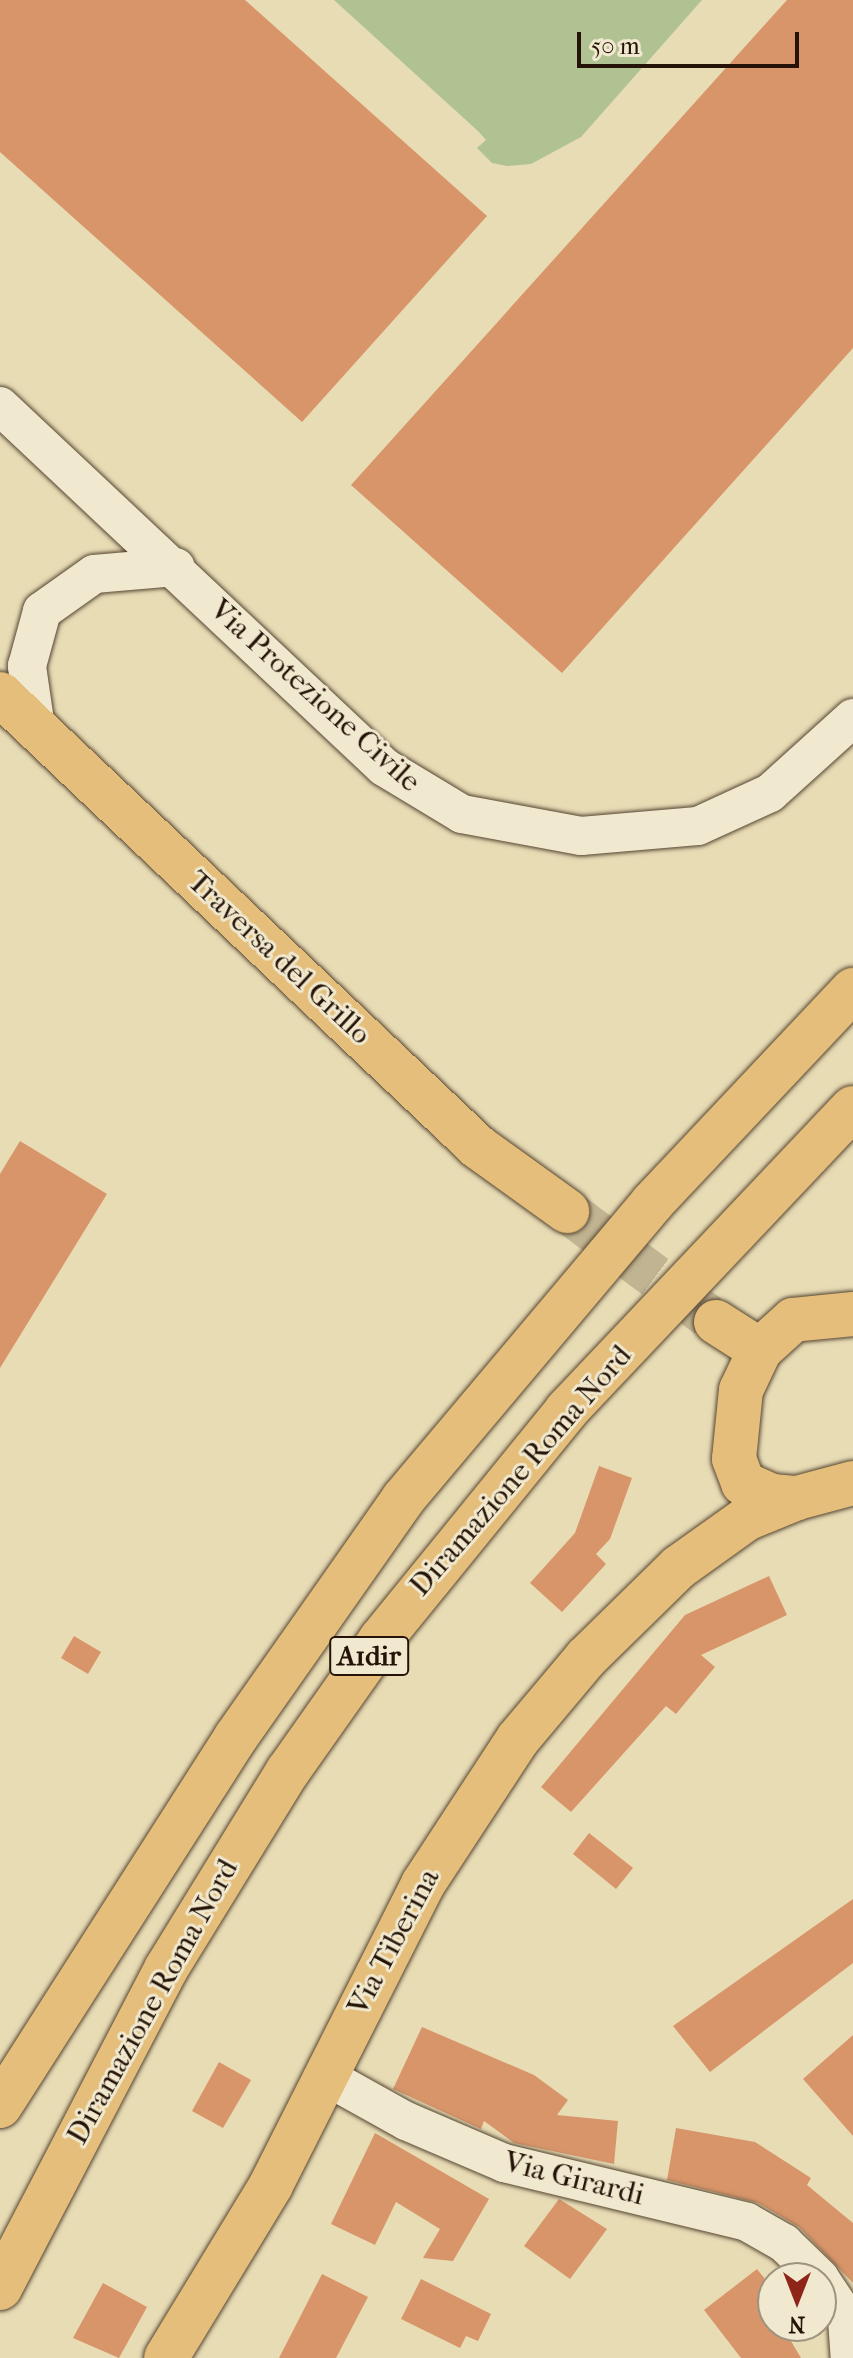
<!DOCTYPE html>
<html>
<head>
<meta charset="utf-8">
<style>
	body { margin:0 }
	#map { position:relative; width:853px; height:2358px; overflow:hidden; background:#e8dcb5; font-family:"IM FELL French Canon",serif }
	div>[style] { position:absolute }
	.green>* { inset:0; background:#b0c291 }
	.building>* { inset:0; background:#d8956a }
	.major-tunnel>* { height:44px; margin-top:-22px; transform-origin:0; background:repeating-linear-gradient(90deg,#c1b492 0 44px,transparent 0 66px) }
	.roads { filter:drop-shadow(0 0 2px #554532) drop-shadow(0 0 2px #554532) }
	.minor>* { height:38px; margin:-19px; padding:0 19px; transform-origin:19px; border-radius:19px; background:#f0e8cf }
	.major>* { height:44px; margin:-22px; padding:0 22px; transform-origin:22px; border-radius:22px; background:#e4be7a }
	.highway>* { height:44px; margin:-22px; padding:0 22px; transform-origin:22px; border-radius:22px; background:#e4be7a }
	span { translate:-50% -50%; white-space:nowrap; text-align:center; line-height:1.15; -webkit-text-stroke:6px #f0e8cf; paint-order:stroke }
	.shield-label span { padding:2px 6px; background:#f0e8cf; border:2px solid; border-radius:6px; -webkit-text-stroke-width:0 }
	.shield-label { font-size:28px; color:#241306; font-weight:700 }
	.street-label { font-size:30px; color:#241306 }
	.north { position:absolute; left:757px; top:2262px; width:80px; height:80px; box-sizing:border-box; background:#f0e8cf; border:2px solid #9e937f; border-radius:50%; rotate:180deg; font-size:22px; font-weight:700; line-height:32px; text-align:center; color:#241306 }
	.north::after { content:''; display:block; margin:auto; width:28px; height:36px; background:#8f2418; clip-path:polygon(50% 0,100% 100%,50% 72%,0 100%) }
	.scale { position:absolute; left:577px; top:32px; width:222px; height:36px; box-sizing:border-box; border:4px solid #241306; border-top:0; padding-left:10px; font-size:24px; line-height:28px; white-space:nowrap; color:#241306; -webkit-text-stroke:6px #f0e8cf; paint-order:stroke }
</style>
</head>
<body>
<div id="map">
	<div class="green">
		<div style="clip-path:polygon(334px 0,702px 0,581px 137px,531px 164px,507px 166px,492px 163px,477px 148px,486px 140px,479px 132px)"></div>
	</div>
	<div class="building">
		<div style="clip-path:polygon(0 0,245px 0,487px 216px,302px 422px,0 152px)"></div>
		<div style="clip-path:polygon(787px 0,853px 0,853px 348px,562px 673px,351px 485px)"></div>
		<div style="clip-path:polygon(20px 1141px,107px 1194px,0 1368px,0 1174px)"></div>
		<div style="clip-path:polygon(599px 1466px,632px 1478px,610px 1539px,596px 1554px,606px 1564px,562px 1612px,530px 1583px,575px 1533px)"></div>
		<div style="clip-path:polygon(769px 1576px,787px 1615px,701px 1655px,715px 1667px,676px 1714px,666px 1706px,571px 1812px,541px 1787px,685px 1615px)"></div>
		<div style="clip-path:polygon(74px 1636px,101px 1652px,88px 1674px,61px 1658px)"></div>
		<div style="clip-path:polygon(589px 1833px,633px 1868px,616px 1889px,573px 1854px)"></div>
		<div style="clip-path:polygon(853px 1899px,853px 1963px,710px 2072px,673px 2026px)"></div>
		<div style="clip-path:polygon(422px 2027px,534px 2075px,568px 2100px,557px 2115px,618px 2121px,614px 2164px,514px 2143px,484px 2121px,481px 2129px,393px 2089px)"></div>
		<div style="clip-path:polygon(853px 2035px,853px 2136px,803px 2079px)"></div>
		<div style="clip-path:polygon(219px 2062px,251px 2080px,223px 2128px,192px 2111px)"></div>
		<div style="clip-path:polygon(676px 2128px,755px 2142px,811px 2178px,807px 2185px,853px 2223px,853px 2283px,799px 2227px,758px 2203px,667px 2180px)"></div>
		<div style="clip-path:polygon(375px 2133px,489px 2199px,453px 2261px,423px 2258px,440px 2229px,396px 2202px,375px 2245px,331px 2224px)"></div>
		<div style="clip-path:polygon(559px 2199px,607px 2229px,570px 2279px,524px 2246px)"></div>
		<div style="clip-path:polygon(757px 2269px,773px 2289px,773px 2326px,782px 2326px,801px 2358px,741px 2358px,704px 2310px)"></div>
		<div style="clip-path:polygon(322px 2274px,368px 2297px,336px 2358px,279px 2358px)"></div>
		<div style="clip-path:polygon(421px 2279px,491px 2314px,478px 2341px,466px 2336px,460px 2348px,401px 2319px)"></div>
		<div style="clip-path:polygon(103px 2283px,147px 2307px,119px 2358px,73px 2338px)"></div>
	</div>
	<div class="major-tunnel">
		<div style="left:567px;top:1211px;width:186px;rotate:36.7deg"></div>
	</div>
	<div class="roads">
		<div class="minor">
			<div style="left:0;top:406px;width:527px;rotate:43.23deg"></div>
			<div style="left:384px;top:767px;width:91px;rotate:31.1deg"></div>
			<div style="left:462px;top:814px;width:121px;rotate:10.5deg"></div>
			<div style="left:581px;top:836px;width:117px;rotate:-4.9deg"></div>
			<div style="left:698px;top:826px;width:79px;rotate:-24.6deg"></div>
			<div style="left:770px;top:793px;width:112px;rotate:-42.1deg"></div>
			<div style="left:36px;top:728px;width:63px;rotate:-98.3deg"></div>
			<div style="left:27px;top:666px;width:57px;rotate:-74.7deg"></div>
			<div style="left:42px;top:611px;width:64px;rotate:-35.4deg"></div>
			<div style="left:94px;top:574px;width:82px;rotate:-4.9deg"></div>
			<div style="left:325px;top:2076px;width:93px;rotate:29.1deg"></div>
			<div style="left:406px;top:2121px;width:107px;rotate:23.2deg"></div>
			<div style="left:504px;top:2163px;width:250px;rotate:13.6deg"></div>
			<div style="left:747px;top:2222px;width:43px;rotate:29.6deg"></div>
			<div style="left:784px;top:2243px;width:50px;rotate:44.2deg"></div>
			<div style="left:821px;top:2280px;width:47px;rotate:56.3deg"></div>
			<div style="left:847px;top:2319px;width:39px;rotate:86deg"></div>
		</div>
		<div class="major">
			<div style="left:0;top:694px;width:659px;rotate:43.46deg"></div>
			<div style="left:478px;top:1147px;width:110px;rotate:35.7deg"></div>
			<div style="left:853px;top:1314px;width:60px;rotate:174.3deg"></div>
			<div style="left:793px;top:1320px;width:45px;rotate:137.7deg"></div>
			<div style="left:760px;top:1350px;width:44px;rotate:115.4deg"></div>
			<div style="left:741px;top:1390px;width:69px;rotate:95.8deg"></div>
			<div style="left:734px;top:1459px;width:26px;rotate:69deg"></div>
			<div style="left:743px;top:1483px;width:32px;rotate:24deg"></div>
			<div style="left:772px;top:1496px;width:25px;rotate:5deg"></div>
			<div style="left:797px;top:1498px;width:58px;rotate:-15deg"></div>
			<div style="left:716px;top:1322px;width:52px;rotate:32.5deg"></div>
			<div style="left:166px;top:2358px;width:202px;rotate:-58.7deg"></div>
			<div style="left:271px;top:2185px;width:337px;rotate:-63.2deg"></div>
			<div style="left:423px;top:1884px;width:173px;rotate:-56.8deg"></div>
			<div style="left:518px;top:1739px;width:106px;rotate:-50deg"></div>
			<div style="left:586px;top:1658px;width:130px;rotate:-44.4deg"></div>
			<div style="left:679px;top:1567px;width:82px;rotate:-35.6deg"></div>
			<div style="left:746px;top:1519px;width:55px;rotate:-22.4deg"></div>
		</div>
		<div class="highway">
			<div style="left:0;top:2106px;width:438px;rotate:-57.4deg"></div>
			<div style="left:236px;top:1737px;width:291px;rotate:-54.9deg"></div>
			<div style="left:403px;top:1499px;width:387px;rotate:-49.9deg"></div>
			<div style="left:652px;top:1203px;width:293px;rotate:-46.7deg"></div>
			<div style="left:0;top:2288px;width:360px;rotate:-62.5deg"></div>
			<div style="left:166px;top:1969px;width:233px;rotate:-58.4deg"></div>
			<div style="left:288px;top:1771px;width:161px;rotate:-54.8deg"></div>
			<div style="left:381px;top:1639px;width:294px;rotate:-50.9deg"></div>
			<div style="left:566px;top:1411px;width:417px;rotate:-46.6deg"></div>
		</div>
	</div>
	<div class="shield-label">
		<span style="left:369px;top:1656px">A1dir</span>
	</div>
	<div class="street-label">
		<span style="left:315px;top:696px;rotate:42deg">Via Protezione Civile</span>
		<span style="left:279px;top:958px;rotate:43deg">Traversa del Grillo</span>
		<span style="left:521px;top:1471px;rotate:-49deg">Diramazione Roma Nord</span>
		<span style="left:394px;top:1942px;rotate:-62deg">Via Tiberina</span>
		<span style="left:153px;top:2002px;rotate:-61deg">Diramazione Roma Nord</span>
		<span style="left:574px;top:2179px;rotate:14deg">Via Girardi</span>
	</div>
	<div class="north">N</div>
	<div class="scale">50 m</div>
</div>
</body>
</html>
